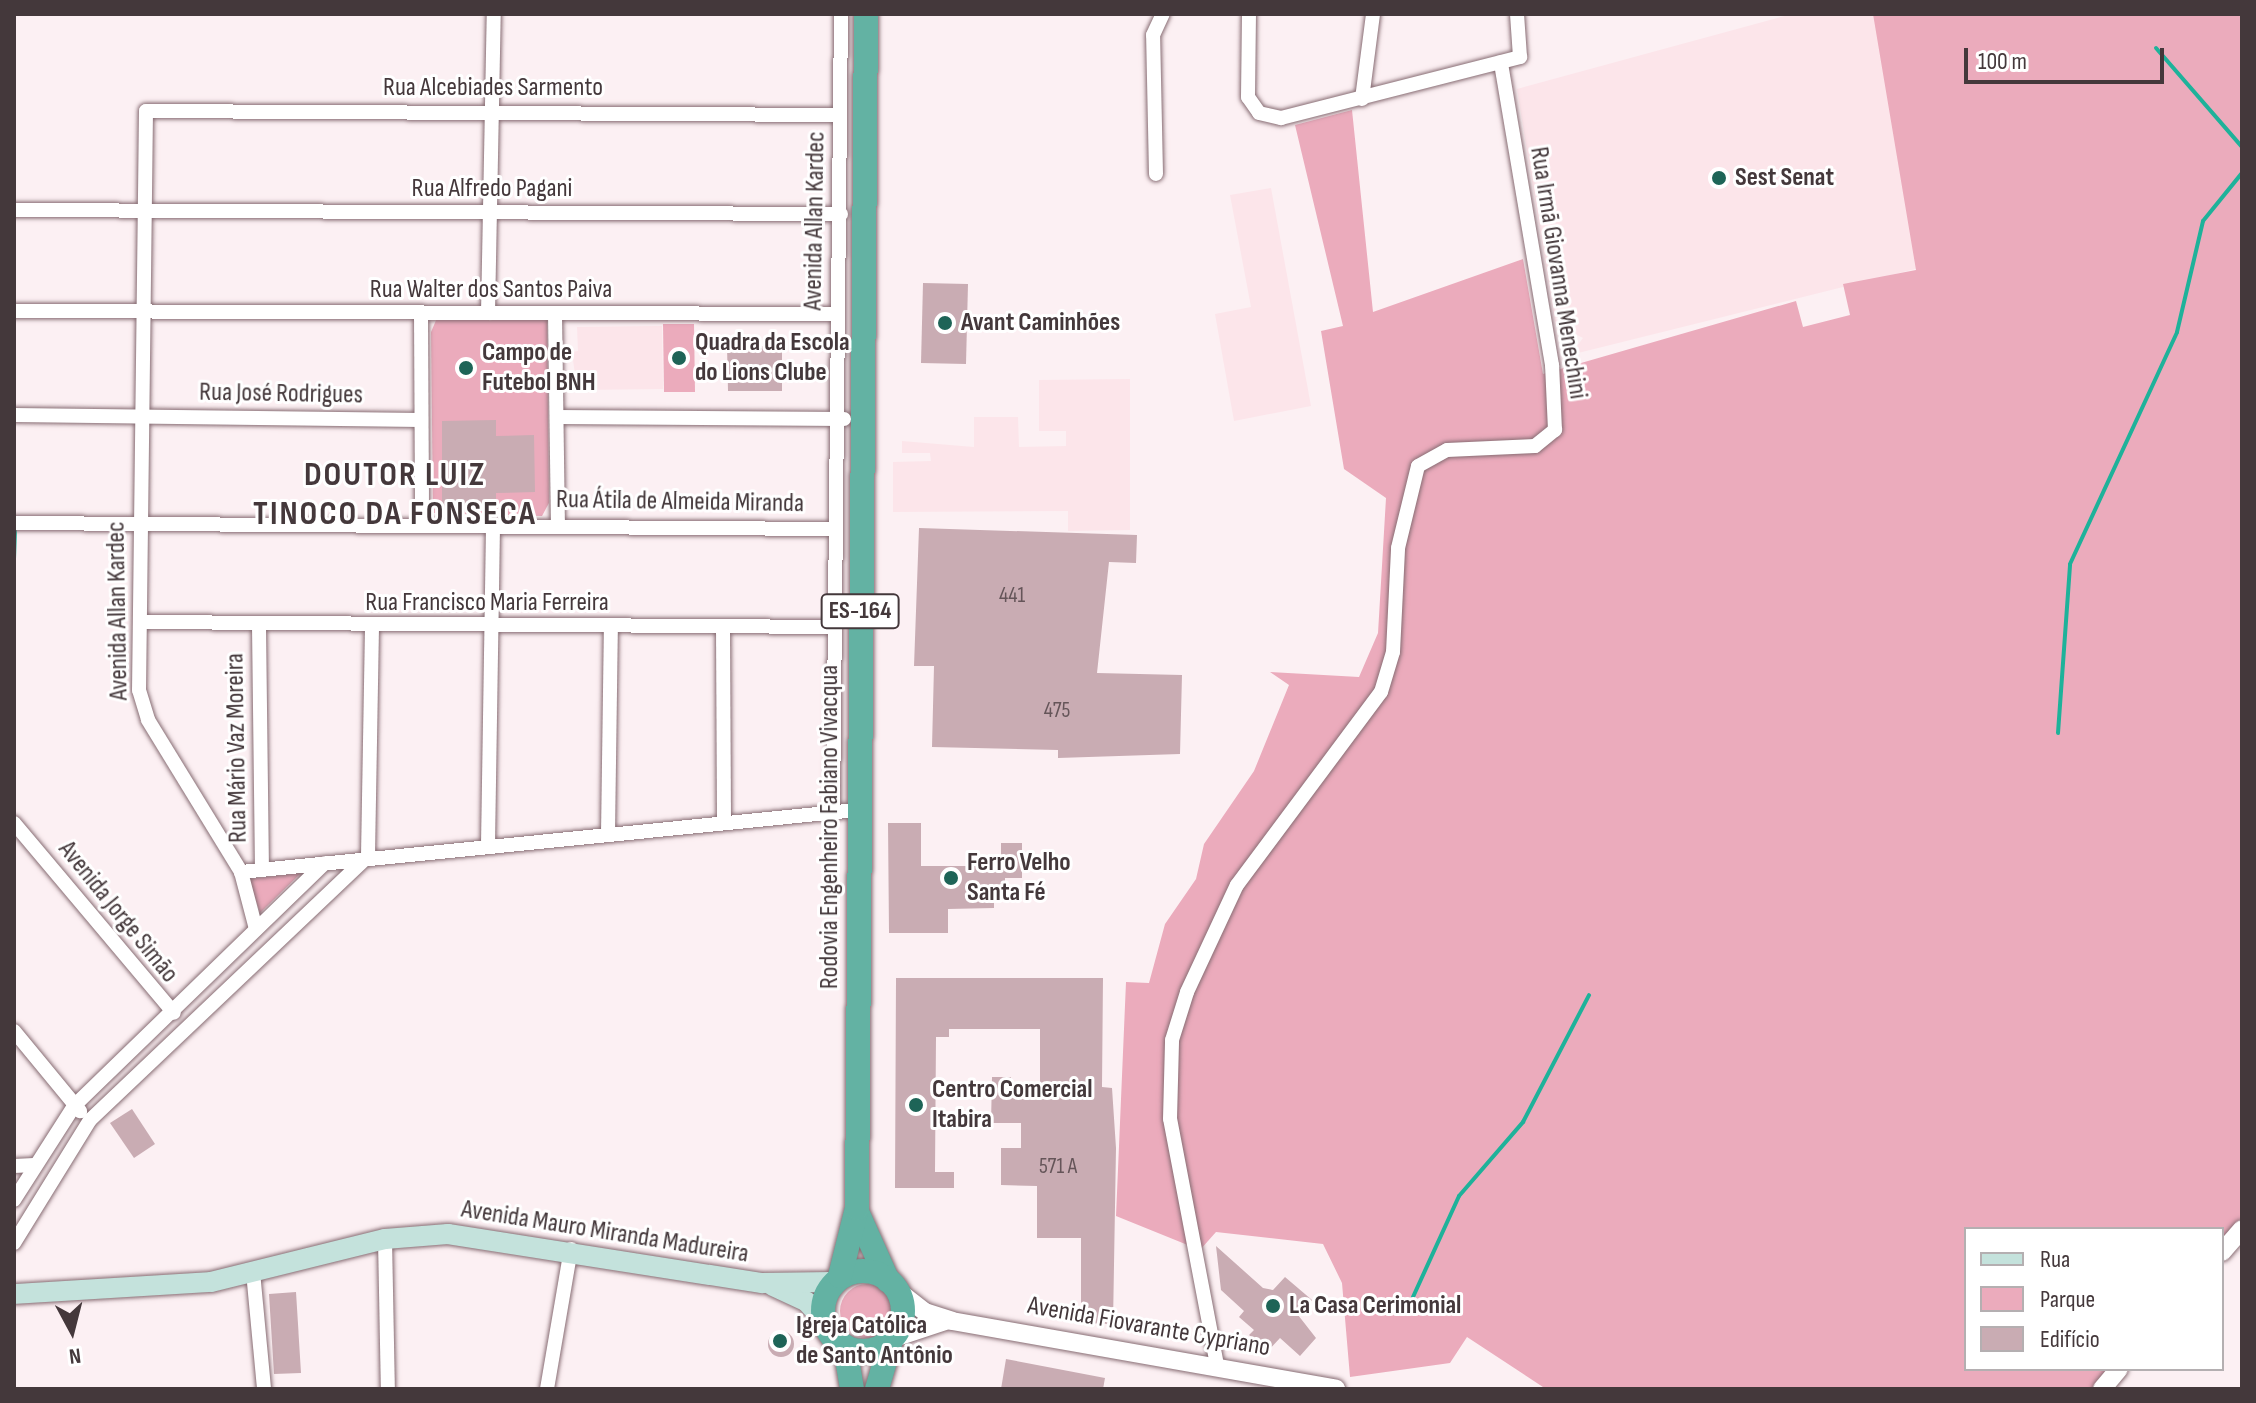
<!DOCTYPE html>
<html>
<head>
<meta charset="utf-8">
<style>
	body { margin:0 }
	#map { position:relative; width:2256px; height:1403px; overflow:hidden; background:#fcf0f3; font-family:"Sofia Sans Condensed",sans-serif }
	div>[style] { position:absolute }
	.built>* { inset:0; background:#fce5ea }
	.green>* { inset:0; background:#ebabbc }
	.round { border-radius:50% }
	.stream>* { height:4px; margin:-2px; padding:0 2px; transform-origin:2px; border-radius:2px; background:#1eb29a }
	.building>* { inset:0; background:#c9acb3 }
	.roads { filter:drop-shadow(0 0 2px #876c73) drop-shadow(0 0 2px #876c73) }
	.minor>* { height:14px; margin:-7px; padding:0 7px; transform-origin:7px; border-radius:7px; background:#fff }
	.tertiary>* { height:18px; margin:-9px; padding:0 9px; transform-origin:9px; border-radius:9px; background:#fff }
	.secondary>* { height:20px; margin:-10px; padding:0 10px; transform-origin:10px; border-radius:10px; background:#c4e2dc }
	.trunk>* { height:24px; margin:-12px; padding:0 12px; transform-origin:12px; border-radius:12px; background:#63b2a3 }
	.trunk>.ring { margin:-12px; padding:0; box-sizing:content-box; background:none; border:24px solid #63b2a3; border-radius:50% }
	.dots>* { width:22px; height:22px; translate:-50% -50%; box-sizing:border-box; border:4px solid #fff; border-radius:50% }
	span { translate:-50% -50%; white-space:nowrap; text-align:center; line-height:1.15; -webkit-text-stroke:6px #fff; paint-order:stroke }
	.number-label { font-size:22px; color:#655559 }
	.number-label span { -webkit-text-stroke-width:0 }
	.shield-label span { padding:2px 6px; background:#fff; border:2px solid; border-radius:6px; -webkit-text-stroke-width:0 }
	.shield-label { font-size:24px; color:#44383b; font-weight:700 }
	.street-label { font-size:26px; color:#44383b }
	.poi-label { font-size:26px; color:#44383b; font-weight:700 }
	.left { translate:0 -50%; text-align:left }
	.district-label { font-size:34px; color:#44383b; font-weight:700; letter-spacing:2px }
	.frame { position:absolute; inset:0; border:16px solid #44383b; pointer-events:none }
	.legend { position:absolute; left:1964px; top:1227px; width:260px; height:144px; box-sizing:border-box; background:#fff; border:2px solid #b4afb1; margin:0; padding:10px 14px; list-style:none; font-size:24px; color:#44383b }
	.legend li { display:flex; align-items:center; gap:16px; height:40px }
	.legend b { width:40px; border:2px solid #b4afb1 }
	.north { position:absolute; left:32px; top:1291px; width:80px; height:80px; -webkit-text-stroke:6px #fff; paint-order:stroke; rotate:173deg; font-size:22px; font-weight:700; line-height:32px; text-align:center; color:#44383b }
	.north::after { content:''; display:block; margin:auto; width:28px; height:36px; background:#44383b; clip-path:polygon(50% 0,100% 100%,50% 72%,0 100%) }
	.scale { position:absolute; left:1964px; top:48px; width:200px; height:36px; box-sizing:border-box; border:4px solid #44383b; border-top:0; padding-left:10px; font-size:24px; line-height:28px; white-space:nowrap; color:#44383b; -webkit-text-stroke:6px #fff; paint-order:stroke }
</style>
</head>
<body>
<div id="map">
	<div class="built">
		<div style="clip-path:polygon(1792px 14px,1877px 14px,1923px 267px,1570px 355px,1583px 338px,1555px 324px,1517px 89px)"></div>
		<div style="clip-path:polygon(1271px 188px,1311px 406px,1234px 421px,1215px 314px,1251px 307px,1230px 195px)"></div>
		<div style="clip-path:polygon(662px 326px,663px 389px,577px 390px,572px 352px,578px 351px,577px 327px)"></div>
		<div style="clip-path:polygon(1130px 379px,1130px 530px,1068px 531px,1068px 511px,893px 512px,893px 462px,931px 461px,930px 453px,902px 453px,902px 441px,974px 447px,974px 417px,1018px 417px,1019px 447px,1066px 446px,1066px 431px,1039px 431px,1039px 380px)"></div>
	</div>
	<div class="green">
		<div style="clip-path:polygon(1873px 14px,2242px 14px,2242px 1217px,2222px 1240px,2222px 1229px,1966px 1229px,1966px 1369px,2109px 1369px,2092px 1389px,1546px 1389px,1467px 1337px,1450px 1363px,1350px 1377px,1342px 1283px,1323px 1244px,1216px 1232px,1200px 1250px,1116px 1216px,1126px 982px,1149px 983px,1165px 924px,1196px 879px,1204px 844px,1254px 771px,1289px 685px,1270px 672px,1359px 677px,1378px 633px,1386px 498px,1344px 469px,1321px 331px,1343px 326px,1295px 125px,1352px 110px,1373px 312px,1523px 259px,1543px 374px,1796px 301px,1803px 327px,1850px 315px,1843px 284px,1916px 270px)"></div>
		<div style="clip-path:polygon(437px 318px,547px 319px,549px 503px,542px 516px,433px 513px,431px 332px)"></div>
		<div style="clip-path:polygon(663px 324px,694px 324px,695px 392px,664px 392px)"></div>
		<div style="clip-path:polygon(301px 873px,260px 913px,249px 879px)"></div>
		<div class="round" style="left:840px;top:1284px;width:54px;height:54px"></div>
	</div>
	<div class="stream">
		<div style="left:2156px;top:48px;width:131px;rotate:49deg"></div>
		<div style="left:14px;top:559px;width:33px;rotate:-88deg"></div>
		<div style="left:2058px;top:733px;width:169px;rotate:-85.9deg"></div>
		<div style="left:2070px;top:564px;width:255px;rotate:-65.2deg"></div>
		<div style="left:2177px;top:332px;width:114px;rotate:-76.8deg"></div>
		<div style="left:2203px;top:221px;width:62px;rotate:-50.9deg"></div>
		<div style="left:1413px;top:1297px;width:111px;rotate:-65.5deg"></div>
		<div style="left:1459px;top:1196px;width:98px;rotate:-49.1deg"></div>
		<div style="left:1523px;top:1122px;width:143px;rotate:-62.5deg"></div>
	</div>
	<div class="building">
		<div style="clip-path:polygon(923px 283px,968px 284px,966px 364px,921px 363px)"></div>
		<div style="clip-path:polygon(727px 346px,782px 346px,782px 391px,728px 391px)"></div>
		<div style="clip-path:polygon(496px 420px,496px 436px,534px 435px,535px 492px,496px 493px,496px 500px,483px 500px,483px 511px,442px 511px,442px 421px)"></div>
		<div style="clip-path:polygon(919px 528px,1137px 535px,1136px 563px,1109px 562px,1097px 673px,1182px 675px,1180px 754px,1058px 758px,1058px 750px,932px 747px,934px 666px,914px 666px)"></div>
		<div style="clip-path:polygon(888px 823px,921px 823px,921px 866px,1001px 866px,1001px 843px,1022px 843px,1022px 878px,1005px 878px,1005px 894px,994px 894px,994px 908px,948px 909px,948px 933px,889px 933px)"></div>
		<div style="clip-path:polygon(896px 978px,1103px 978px,1102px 1087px,1112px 1088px,1116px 1148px,1113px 1324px,1081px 1323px,1081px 1238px,1037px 1238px,1037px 1186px,1001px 1185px,1001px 1148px,1021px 1148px,1021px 1123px,991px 1123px,992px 1077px,1011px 1077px,1011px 1087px,1040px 1087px,1040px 1029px,949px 1029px,949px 1037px,936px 1037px,935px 1172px,954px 1172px,954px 1188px,895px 1188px)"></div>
		<div style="clip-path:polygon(132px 1109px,155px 1144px,134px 1158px,110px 1123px)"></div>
		<div style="clip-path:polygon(1216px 1246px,1263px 1288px,1273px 1290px,1285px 1277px,1312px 1300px,1298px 1315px,1316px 1338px,1300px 1356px,1280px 1338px,1268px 1351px,1249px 1335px,1254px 1330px,1239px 1317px,1244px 1311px,1221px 1290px)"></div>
		<div style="clip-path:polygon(296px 1292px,301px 1373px,274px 1374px,269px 1294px)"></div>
		<div class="round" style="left:768px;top:1331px;width:26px;height:26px"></div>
		<div style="clip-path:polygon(1006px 1359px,1105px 1378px,1103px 1389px,1001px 1389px)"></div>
	</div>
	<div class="roads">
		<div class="minor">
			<div style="left:1249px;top:14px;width:83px;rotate:90.7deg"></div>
			<div style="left:1248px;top:97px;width:19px;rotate:55deg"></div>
			<div style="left:1259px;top:113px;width:23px;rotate:13deg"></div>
			<div style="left:1281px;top:118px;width:247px;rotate:-14.3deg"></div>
			<div style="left:1520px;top:57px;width:43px;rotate:-94deg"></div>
			<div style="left:1362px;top:99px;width:86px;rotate:-82.6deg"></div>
			<div style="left:840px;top:115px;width:694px;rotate:-179.67deg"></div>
			<div style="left:146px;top:111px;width:579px;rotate:90.69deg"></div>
			<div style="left:139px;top:690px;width:31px;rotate:73deg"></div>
			<div style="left:148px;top:720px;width:178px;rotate:58.5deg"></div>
			<div style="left:241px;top:872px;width:619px;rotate:-5.75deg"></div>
			<div style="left:1156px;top:174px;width:139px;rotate:-91.2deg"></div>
			<div style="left:1153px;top:35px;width:23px;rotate:-65deg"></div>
			<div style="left:14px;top:210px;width:827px;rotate:0.28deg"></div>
			<div style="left:14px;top:311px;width:824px;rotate:0.21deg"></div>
			<div style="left:488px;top:313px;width:299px;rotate:-88.9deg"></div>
			<div style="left:421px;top:314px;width:211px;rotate:89.7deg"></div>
			<div style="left:555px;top:314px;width:210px;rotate:89.2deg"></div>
			<div style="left:14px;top:415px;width:407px;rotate:0.7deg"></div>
			<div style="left:557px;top:417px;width:287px;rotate:0.4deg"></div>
			<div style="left:14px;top:523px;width:821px;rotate:0.42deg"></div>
			<div style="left:140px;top:622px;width:694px;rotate:0.41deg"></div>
			<div style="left:259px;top:626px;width:243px;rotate:89.3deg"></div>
			<div style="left:723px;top:628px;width:195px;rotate:89.7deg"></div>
			<div style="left:833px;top:813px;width:799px;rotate:-89.43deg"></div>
			<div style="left:14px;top:823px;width:248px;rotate:49.9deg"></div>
			<div style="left:608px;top:834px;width:206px;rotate:-89.2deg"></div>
			<div style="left:488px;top:845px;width:320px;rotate:-89.1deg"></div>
			<div style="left:241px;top:872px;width:59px;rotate:75.3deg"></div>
			<div style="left:14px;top:1031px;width:104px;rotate:50.5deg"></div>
			<div style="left:14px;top:1166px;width:20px;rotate:-3deg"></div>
			<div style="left:14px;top:1200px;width:112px;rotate:-57.4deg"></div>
			<div style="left:74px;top:1106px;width:349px;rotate:-44.1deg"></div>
			<div style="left:385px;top:1239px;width:150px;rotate:88.9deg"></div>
			<div style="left:14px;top:1243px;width:145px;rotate:-58.3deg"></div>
			<div style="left:90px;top:1120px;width:383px;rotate:-43.5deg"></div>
			<div style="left:368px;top:856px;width:229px;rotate:-89deg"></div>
			<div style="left:253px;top:1272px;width:118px;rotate:84.6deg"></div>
			<div style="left:1217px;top:1365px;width:250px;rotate:-100.8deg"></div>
			<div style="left:1170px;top:1119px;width:79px;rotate:-88.5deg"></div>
			<div style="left:1172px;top:1040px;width:50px;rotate:-72.6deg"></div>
			<div style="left:1187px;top:992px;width:118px;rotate:-65deg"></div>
			<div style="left:1237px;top:885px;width:241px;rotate:-53.3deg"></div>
			<div style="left:1381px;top:692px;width:42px;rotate:-73.3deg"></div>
			<div style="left:1393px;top:652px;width:104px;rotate:-87.2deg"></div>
			<div style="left:1398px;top:548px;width:84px;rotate:-76.3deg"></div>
			<div style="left:1418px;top:466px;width:33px;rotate:-29deg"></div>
			<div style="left:1447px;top:450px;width:88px;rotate:-2.6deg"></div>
			<div style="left:1535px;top:446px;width:26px;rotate:-39deg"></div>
			<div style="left:1555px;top:430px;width:65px;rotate:-92.6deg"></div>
			<div style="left:1552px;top:365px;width:307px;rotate:-99.6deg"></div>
			<div style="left:547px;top:1389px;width:142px;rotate:-80.3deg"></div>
		</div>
		<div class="tertiary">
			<div style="left:2222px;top:1252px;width:30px;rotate:-49deg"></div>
			<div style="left:893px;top:1287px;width:41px;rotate:38deg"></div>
			<div style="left:925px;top:1312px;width:28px;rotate:18deg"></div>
			<div style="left:952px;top:1321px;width:390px;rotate:10deg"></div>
			<div style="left:897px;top:1337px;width:51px;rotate:-18.4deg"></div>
			<div style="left:2102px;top:1389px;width:26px;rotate:-50deg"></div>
		</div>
		<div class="secondary">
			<div style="left:773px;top:1286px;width:38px;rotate:25deg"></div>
			<div style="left:807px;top:1302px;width:30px;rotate:48deg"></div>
			<div style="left:14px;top:1294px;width:197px;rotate:-3.5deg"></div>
			<div style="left:211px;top:1282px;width:179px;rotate:-13.9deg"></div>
			<div style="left:385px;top:1239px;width:63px;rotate:-4.5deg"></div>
			<div style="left:448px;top:1234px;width:318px;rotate:8.9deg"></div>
			<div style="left:762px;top:1283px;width:71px;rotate:-0.8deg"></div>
		</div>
		<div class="trunk">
			<div style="left:858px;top:1214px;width:73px;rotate:65.9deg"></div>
			<div class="ring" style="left:823px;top:1271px;width:56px;height:56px"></div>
			<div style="left:840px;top:1276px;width:70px;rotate:-76deg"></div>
			<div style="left:857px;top:1208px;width:1194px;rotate:-89.57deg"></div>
			<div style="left:845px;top:1346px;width:44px;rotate:80.8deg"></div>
			<div style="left:877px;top:1389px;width:47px;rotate:-73.9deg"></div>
		</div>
	</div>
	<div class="dots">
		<div style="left:1719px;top:178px;background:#1e6457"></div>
		<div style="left:945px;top:323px;background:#1e6457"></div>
		<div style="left:679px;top:358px;background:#1e6457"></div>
		<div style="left:466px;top:368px;background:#1e6457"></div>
		<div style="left:951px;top:878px;background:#1e6457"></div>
		<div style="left:916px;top:1105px;background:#1e6457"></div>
		<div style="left:1273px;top:1306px;background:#1e6457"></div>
		<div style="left:780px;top:1341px;background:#1e6457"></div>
	</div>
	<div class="number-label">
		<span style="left:1012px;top:596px">441</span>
		<span style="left:1057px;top:711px">475</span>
		<span style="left:1058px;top:1167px">571 A</span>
	</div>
	<div class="shield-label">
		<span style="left:860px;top:611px">ES-164</span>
	</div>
	<div class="street-label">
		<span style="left:493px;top:88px">Rua Alcebiades Sarmento</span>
		<span style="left:492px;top:189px">Rua Alfredo Pagani</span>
		<span style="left:815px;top:221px;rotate:-89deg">Avenida Allan Kardec</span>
		<span style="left:1558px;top:273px;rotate:81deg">Rua Irmã Giovanna Menechini</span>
		<span style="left:491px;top:290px">Rua Walter dos Santos Paiva</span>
		<span style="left:281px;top:394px;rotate:1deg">Rua José Rodrigues</span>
		<span style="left:680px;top:502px;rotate:1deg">Rua Átila de Almeida Miranda</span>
		<span style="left:487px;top:603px">Rua Francisco Maria Ferreira</span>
		<span style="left:118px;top:611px;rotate:-91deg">Avenida Allan Kardec</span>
		<span style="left:237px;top:748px;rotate:-91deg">Rua Mário Vaz Moreira</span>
		<span style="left:830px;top:827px;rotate:-90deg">Rodovia Engenheiro Fabiano Vivacqua</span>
		<span style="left:118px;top:912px;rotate:51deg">Avenida Jorge Simão</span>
		<span style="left:605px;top:1232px;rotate:9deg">Avenida Mauro Miranda Madureira</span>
		<span style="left:1149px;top:1327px;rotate:10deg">Avenida Fiovarante Cypriano</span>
	</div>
	<div class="poi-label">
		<span class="left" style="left:1735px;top:178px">Sest Senat</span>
		<span class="left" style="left:961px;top:323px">Avant Caminhões</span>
		<span class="left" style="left:695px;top:358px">Quadra da Escola<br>do Lions Clube</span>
		<span class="left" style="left:482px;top:368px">Campo de<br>Futebol BNH</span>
		<span class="left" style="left:967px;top:878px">Ferro Velho<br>Santa Fé</span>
		<span class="left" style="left:932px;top:1105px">Centro Comercial<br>Itabira</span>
		<span class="left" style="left:1289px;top:1306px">La Casa Cerimonial</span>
		<span class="left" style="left:796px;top:1341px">Igreja Católica<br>de Santo Antônio</span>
	</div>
	<div class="district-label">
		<span style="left:395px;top:494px">DOUTOR LUIZ<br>TINOCO DA FONSECA</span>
	</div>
	<div class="frame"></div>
	<ul class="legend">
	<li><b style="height:10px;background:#c4e2dc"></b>Rua</li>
	<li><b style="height:22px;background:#ebabbc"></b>Parque</li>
	<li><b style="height:22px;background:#c9acb3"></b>Edifício</li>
	</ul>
	<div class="north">N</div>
	<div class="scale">100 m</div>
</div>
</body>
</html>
